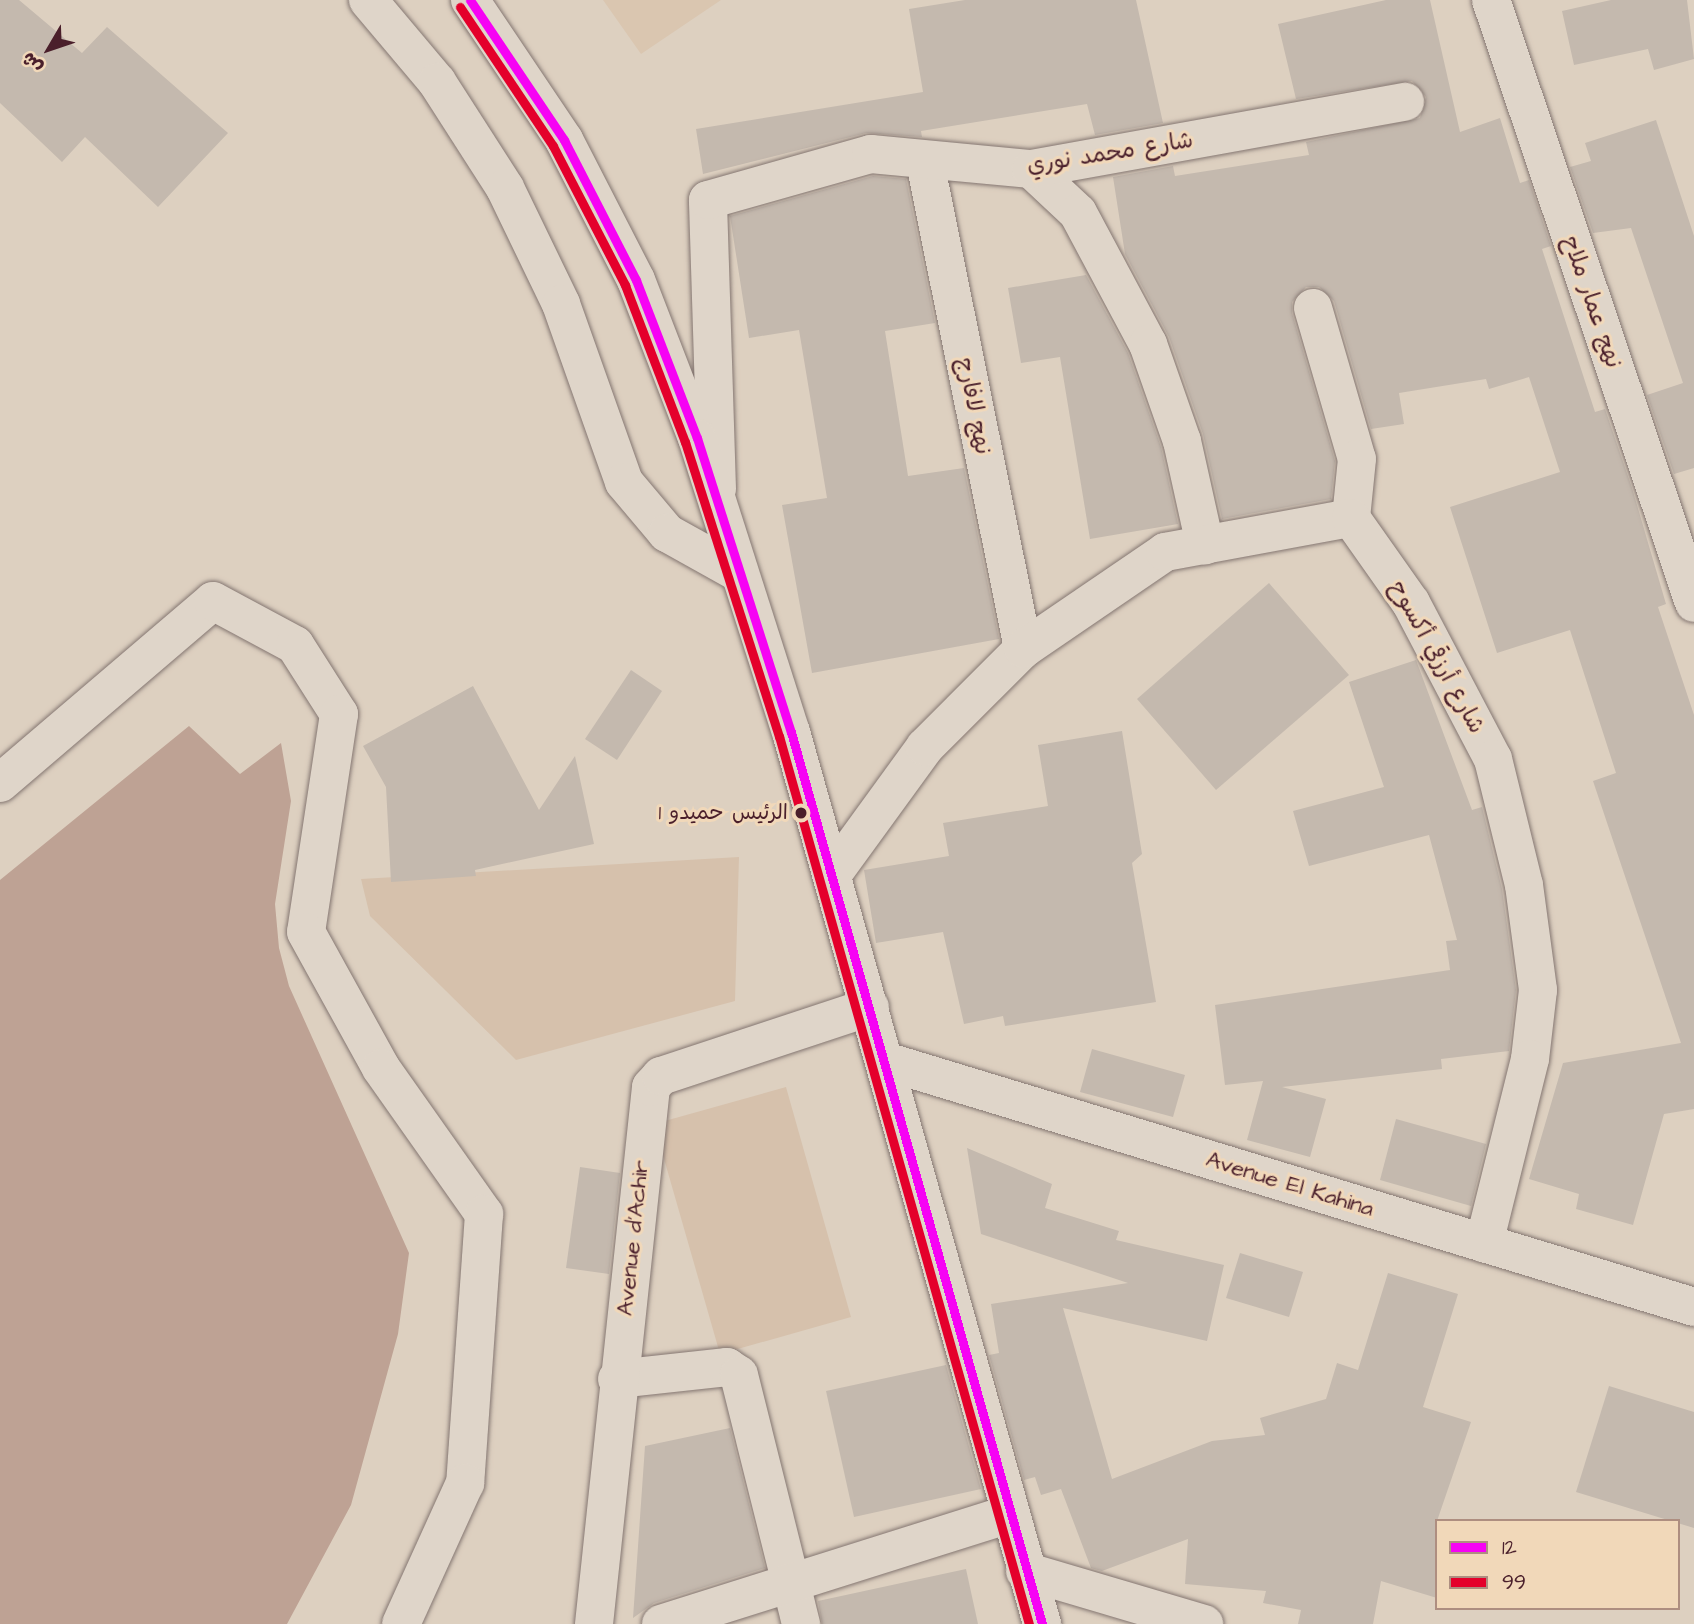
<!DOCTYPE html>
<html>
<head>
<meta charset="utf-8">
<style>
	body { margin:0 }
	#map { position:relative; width:1694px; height:1624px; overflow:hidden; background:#ddd0c0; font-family:"Architects Daughter","Playpen Sans Arabic",sans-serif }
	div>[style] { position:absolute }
	.built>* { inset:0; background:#dac6b0 }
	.green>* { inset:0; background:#d6c1ac }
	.water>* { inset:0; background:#bea294 }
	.building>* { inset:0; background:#c4b9ae }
	.roads { filter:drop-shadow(0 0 2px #847671) drop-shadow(0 0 2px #847671) }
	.minor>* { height:38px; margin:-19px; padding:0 19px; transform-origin:19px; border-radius:19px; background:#dfd5c9 }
	.major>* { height:38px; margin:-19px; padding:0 19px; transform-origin:19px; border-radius:19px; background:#dfd5c9 }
	.bus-1>* { height:9px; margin:-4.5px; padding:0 4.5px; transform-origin:4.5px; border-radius:4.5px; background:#f602f4 }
	.bus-2>* { height:9px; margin:-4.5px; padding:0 4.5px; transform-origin:4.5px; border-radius:4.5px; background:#e4002b }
	.dots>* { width:19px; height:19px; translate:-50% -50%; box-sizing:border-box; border:4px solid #f1d8b9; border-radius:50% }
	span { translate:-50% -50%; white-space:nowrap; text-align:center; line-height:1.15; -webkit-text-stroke:6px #f1d8b9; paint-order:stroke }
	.bus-label { font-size:21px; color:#4a1f2b }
	.right { translate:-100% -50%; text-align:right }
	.street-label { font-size:23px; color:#4a1f2b }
	.legend { position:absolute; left:1435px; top:1519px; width:245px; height:91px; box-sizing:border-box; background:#f1d8b9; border:2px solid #ae8e80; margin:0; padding:9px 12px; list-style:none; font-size:21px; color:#4a1f2b }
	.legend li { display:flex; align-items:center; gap:14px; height:35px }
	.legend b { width:35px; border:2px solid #ae8e80 }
	.north { position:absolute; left:14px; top:14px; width:70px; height:70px; -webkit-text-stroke:5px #f1d8b9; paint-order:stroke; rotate:231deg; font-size:19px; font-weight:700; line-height:28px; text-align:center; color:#4a1f2b }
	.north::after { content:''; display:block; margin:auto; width:24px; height:32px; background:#4a1f2b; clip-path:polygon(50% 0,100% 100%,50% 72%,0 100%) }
</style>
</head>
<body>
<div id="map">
	<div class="built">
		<div style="clip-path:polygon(603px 0,721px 0,641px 54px)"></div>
	</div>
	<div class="green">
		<div style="clip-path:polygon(739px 857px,735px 1001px,516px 1060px,370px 916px,361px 879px)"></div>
		<div style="clip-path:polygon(786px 1087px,851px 1317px,720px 1354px,654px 1124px)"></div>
	</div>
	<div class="water">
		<div style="clip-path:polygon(189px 726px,240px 774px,281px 743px,291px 801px,275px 904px,279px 948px,289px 986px,409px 1253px,398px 1334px,351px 1505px,287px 1624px,0 1624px,0 880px)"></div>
	</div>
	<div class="building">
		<div style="clip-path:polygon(0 0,19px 0,82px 53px,107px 27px,228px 133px,158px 207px,85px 137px,62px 162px,0 103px)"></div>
		<div style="clip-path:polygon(965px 0,1136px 0,1163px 123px,1095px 135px,1087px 104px,921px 131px,922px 137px,866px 133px,703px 174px,696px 129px,923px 92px,909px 9px)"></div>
		<div style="clip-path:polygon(1386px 0,1430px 0,1460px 132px,1500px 118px,1520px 183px,1529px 180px,1551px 246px,1542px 249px,1595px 412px,1605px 409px,1632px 488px,1666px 604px,1658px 607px,1694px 715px,1694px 1109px,1664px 1114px,1633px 1225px,1576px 1209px,1579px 1194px,1529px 1179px,1563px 1063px,1681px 1043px,1593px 781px,1616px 773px,1570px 630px,1497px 653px,1450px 507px,1560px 472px,1529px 377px,1489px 389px,1486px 379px,1399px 393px,1404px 424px,1371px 429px,1334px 301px,1319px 287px,1306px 287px,1292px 302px,1292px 313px,1335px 461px,1331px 499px,1222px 519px,1203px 434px,1169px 337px,1125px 254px,1113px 177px,1173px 166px,1175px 176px,1309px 155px,1306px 142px,1420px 118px,1426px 97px,1412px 81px,1296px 99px,1278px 24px)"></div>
		<div style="clip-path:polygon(1611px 0,1687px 0,1694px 59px,1654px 70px,1648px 49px,1574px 65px,1562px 11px)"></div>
		<div style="clip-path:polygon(1656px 120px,1694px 236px,1694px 468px,1674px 474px,1647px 395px,1683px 383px,1631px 228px,1593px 233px,1570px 167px,1591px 161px,1585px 143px)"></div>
		<div style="clip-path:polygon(873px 176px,906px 179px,935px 323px,885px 331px,908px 476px,964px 468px,999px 639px,812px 673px,782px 505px,827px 498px,799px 330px,749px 338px,730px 216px)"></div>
		<div style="clip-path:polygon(1086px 275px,1128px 353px,1161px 447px,1178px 524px,1090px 539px,1060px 357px,1021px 363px,1008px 288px)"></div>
		<div style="clip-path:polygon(1269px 583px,1349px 675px,1216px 790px,1137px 699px)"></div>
		<div style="clip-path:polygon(1416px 660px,1472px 810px,1482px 807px,1502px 889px,1516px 990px,1509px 1051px,1441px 1059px,1442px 1069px,1282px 1087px,1326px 1099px,1310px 1157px,1247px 1140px,1263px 1081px,1225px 1085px,1215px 1005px,1450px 970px,1446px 941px,1457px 940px,1429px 835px,1309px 866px,1293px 811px,1384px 787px,1349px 682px)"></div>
		<div style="clip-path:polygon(631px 670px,662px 691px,617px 760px,585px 739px)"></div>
		<div style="clip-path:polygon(473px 686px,539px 810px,575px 756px,594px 844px,475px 870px,476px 876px,391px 882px,386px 787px,363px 746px)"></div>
		<div style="clip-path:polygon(1122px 731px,1142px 854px,1132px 863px,1156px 1002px,1005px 1026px,1003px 1016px,964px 1024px,943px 932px,876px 943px,864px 870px,949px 856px,943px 823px,1048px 806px,1038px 745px)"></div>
		<div style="clip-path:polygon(1092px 1049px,1185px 1075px,1173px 1117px,1080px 1092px)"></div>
		<div style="clip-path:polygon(1396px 1119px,1486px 1144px,1471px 1206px,1380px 1180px)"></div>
		<div style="clip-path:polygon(967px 1148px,1052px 1184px,1045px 1208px,1119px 1231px,1116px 1240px,1224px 1265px,1207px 1341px,1063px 1308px,1112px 1479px,1212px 1441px,1265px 1435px,1260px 1418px,1326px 1399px,1337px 1363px,1358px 1370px,1388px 1273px,1458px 1294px,1423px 1407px,1471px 1422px,1437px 1521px,1437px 1598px,1381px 1581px,1373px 1624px,1298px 1624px,1301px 1610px,1263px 1603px,1266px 1591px,1185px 1584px,1188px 1539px,1102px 1571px,1091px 1568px,1061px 1489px,1041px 1495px,1035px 1477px,1024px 1480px,989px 1355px,999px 1353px,991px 1304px,1128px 1283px,981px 1234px)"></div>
		<div style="clip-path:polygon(580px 1167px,620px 1173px,609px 1274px,566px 1268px)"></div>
		<div style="clip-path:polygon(1240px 1253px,1303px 1272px,1289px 1317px,1226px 1298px)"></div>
		<div style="clip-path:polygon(946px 1365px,981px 1489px,854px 1517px,826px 1391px)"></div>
		<div style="clip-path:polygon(1609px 1386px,1694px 1412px,1694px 1528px,1576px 1492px)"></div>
		<div style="clip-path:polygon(730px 1428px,765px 1568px,654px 1603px,633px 1618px,645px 1446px)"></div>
		<div style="clip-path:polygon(966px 1569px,978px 1624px,822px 1624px,818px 1601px)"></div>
	</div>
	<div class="roads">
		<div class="minor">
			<div style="left:368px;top:0;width:107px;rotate:49.9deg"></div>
			<div style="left:437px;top:82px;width:126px;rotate:57.3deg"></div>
			<div style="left:505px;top:188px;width:129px;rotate:64.2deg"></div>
			<div style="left:561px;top:304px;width:189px;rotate:70.5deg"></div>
			<div style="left:624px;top:482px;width:67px;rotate:49.9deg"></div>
			<div style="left:667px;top:533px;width:80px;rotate:29.1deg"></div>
			<div style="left:1491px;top:0;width:636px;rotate:71.39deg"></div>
			<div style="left:925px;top:162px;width:497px;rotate:78.6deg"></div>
			<div style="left:1031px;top:169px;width:64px;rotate:43.1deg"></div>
			<div style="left:1078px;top:213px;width:149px;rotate:61.9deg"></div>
			<div style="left:1148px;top:344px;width:103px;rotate:70.7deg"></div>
			<div style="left:1182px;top:441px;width:107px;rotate:77.5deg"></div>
			<div style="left:1313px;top:308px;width:157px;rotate:73.8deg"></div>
			<div style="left:1357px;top:459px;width:59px;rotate:95.8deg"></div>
			<div style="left:717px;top:489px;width:289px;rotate:-91.8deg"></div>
			<div style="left:708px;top:200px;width:169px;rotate:-15.8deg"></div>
			<div style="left:871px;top:154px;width:161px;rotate:5.4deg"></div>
			<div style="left:1031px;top:169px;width:380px;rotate:-10.2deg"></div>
			<div style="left:0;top:783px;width:280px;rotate:-40.5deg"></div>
			<div style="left:213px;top:601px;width:93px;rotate:28.2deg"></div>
			<div style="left:295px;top:645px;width:82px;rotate:57.5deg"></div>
			<div style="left:339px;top:714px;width:220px;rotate:98.6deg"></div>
			<div style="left:306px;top:932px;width:155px;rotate:61.1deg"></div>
			<div style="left:381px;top:1068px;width:179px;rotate:54.8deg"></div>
			<div style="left:484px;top:1214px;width:270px;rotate:94deg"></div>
			<div style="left:465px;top:1483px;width:155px;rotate:114.4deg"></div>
			<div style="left:832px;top:875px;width:158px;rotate:-54deg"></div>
			<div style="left:925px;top:747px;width:139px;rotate:-45deg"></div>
			<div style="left:1023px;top:649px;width:172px;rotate:-34.3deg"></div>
			<div style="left:1165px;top:552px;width:189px;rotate:-10.4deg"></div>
			<div style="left:1351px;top:518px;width:104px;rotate:54.8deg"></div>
			<div style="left:1411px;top:603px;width:176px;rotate:62.3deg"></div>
			<div style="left:1493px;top:759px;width:130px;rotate:76.2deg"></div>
			<div style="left:1524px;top:885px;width:106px;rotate:82.4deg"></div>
			<div style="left:1538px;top:990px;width:69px;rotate:96.6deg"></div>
			<div style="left:1530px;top:1059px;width:190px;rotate:104deg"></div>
			<div style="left:885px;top:1061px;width:846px;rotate:16.91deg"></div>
			<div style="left:617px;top:1379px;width:111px;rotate:-6.2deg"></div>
			<div style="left:727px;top:1367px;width:14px;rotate:34deg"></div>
			<div style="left:739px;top:1375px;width:257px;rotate:76deg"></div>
			<div style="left:1025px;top:1571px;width:187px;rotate:16.5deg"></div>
			<div style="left:594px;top:1624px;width:540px;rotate:-83.94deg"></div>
			<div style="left:651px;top:1087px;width:15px;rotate:-48deg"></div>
			<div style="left:661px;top:1076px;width:220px;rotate:-18.3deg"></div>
			<div style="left:661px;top:1624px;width:366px;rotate:-17.5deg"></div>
		</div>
		<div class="major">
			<div style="left:470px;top:0;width:169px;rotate:56.1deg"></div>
			<div style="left:564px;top:140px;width:157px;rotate:62.8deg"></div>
			<div style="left:636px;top:280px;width:169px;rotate:68.9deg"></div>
			<div style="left:697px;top:438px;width:309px;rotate:72.3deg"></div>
			<div style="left:791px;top:732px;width:927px;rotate:74.28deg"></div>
		</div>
	</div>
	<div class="bus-1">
		<div style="left:470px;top:0;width:169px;rotate:56.1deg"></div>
		<div style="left:564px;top:140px;width:157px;rotate:62.8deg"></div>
		<div style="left:636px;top:280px;width:169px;rotate:68.9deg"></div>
		<div style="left:697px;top:438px;width:309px;rotate:72.3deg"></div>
		<div style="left:791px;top:732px;width:927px;rotate:74.28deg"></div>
	</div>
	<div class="bus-2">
		<div style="left:460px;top:7px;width:167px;rotate:56.2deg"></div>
		<div style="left:553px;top:146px;width:157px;rotate:62.6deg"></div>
		<div style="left:625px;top:285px;width:168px;rotate:69.1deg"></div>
		<div style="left:685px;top:442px;width:309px;rotate:72.3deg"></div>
		<div style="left:779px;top:736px;width:923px;rotate:74.28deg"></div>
	</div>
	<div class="dots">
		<div style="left:801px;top:813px;background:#4a1f2b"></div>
	</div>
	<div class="bus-label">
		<span class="right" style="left:788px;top:813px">الرئيس حميدو 1</span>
	</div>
	<div class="street-label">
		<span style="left:1110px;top:153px;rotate:-9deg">شارع محمد نوري</span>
		<span style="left:1592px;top:302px;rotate:71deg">نهج عمار ملاح</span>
		<span style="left:974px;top:406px;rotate:79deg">نهج لافارج</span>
		<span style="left:1437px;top:657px;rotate:61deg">شارع أرزقي أكسوح</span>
		<span style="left:1290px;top:1184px;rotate:17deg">Avenue El Kahina</span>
		<span style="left:633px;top:1238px;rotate:-84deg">Avenue d'Achir</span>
	</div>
	<ul class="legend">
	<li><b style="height:9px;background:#f602f4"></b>12</li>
	<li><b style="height:9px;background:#e4002b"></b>99</li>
	</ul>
	<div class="north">ش</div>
</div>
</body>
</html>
